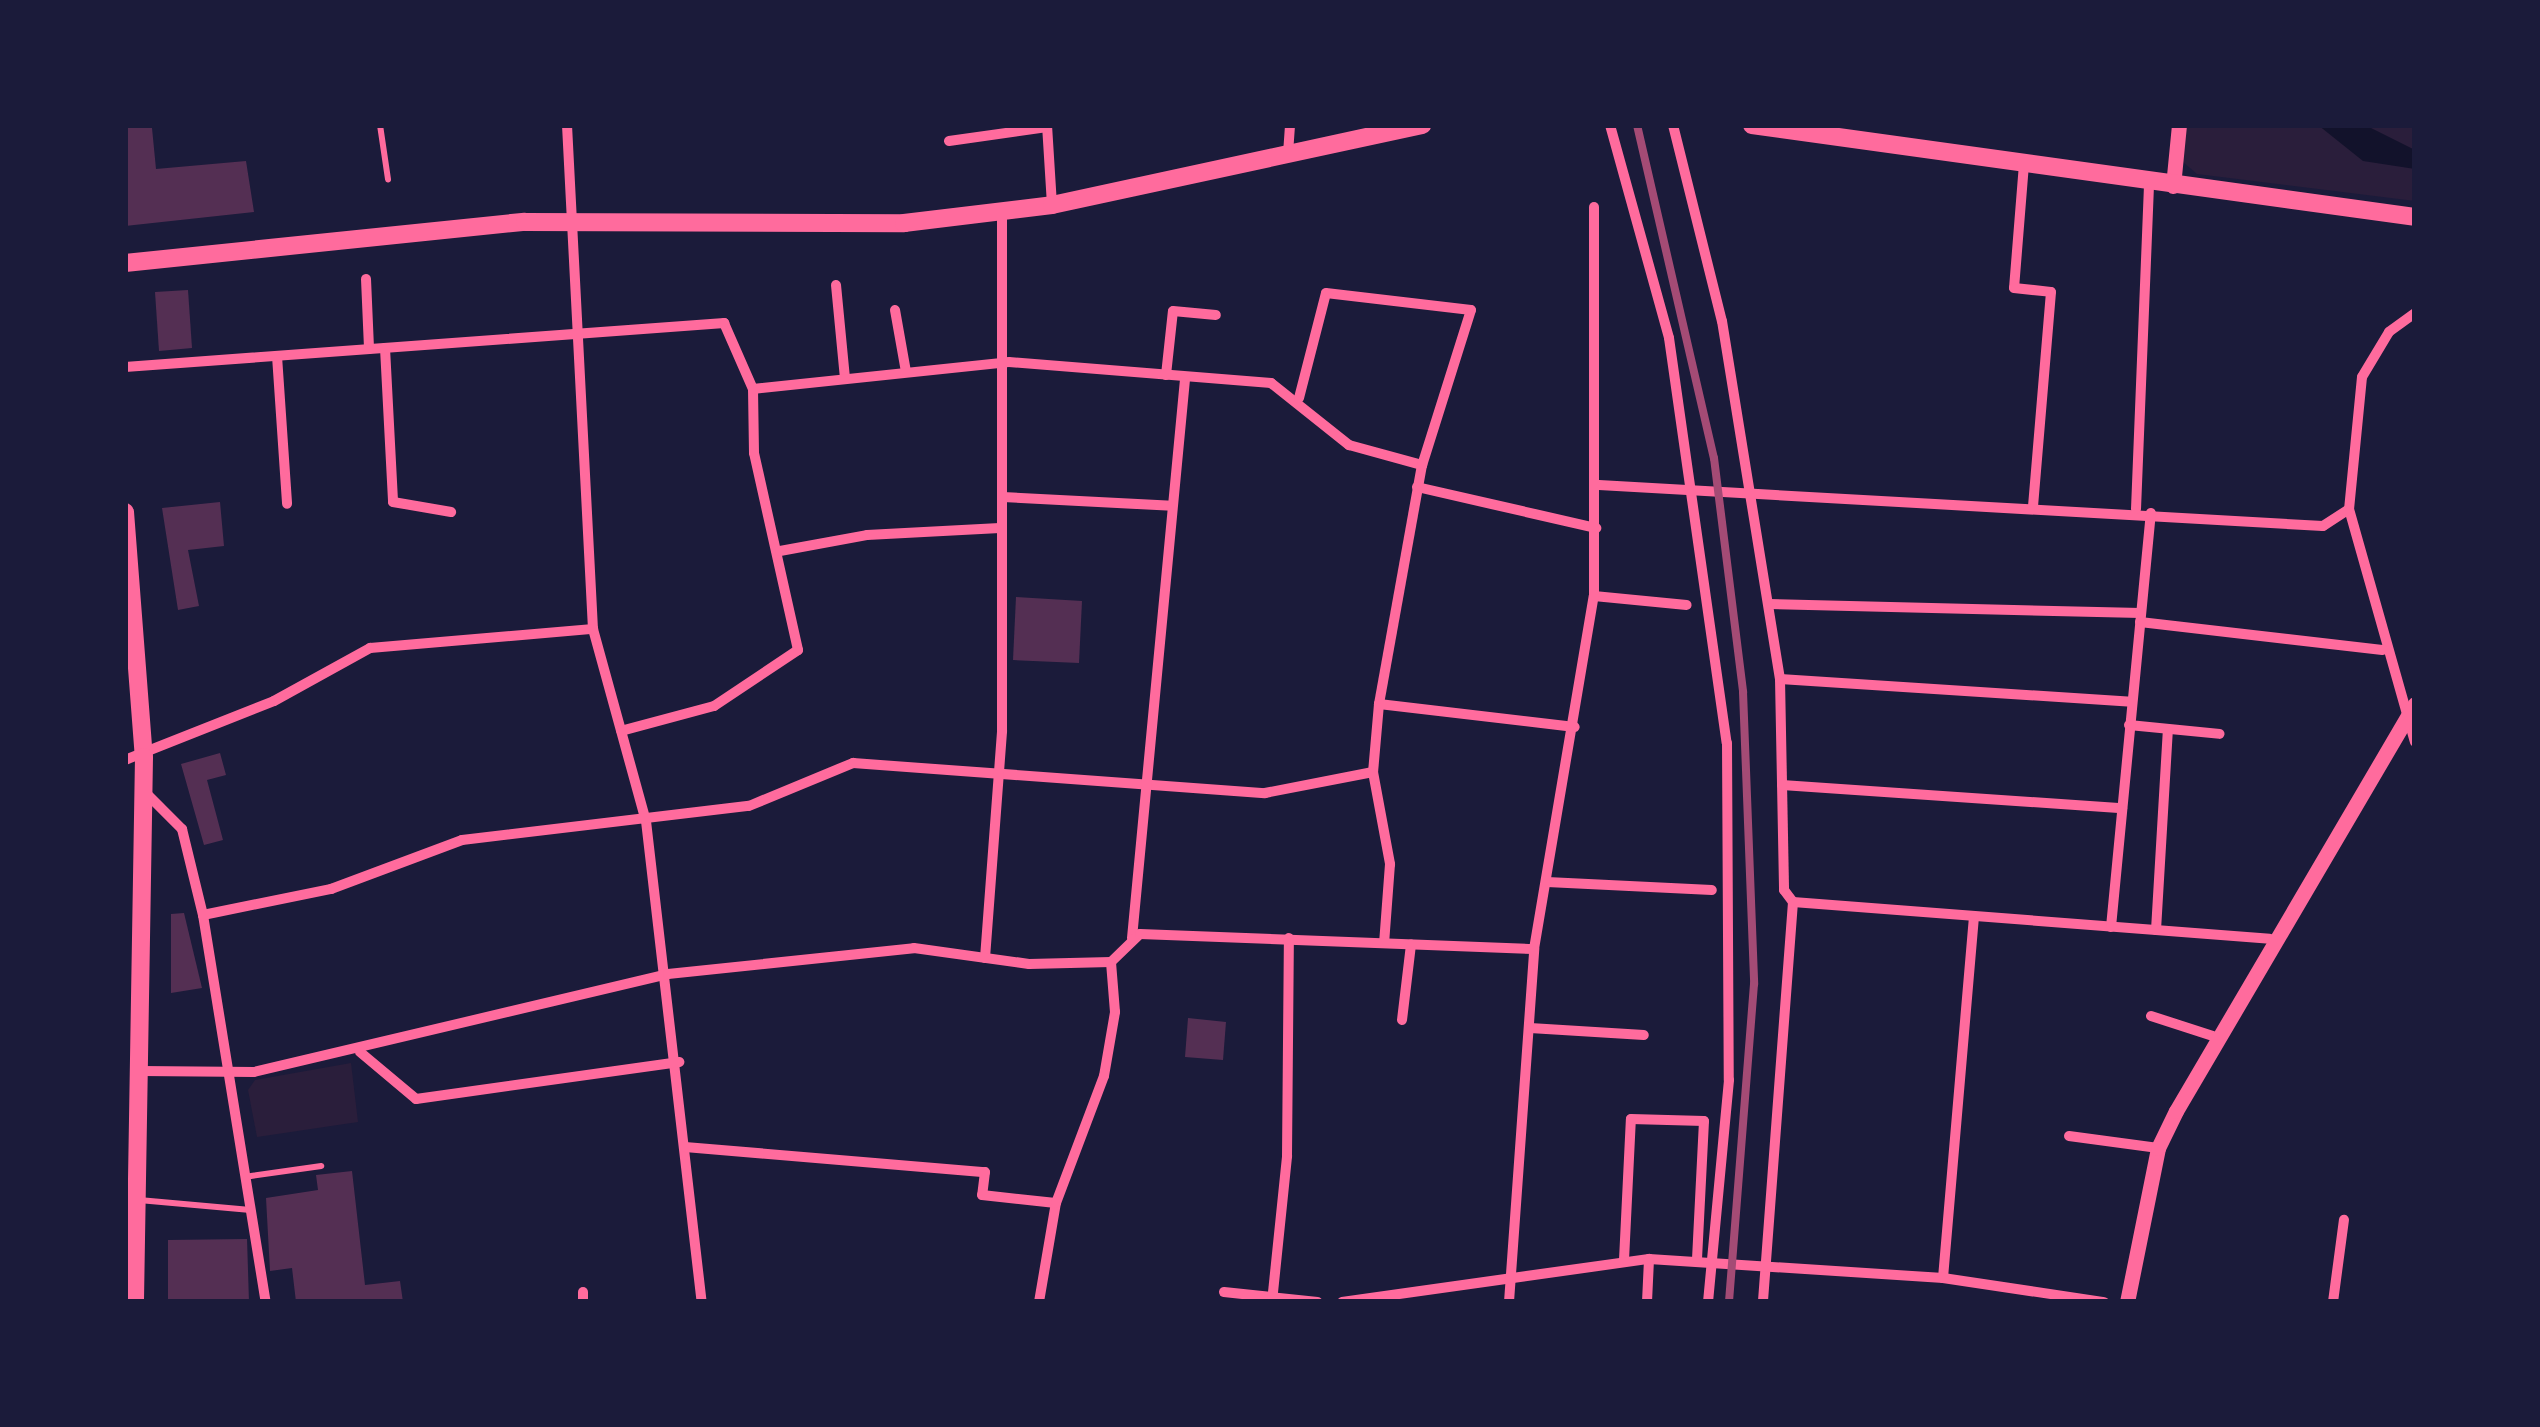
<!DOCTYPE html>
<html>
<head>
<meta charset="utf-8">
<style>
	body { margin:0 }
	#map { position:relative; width:2540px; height:1427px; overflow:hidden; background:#1b1b3a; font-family:"IBM Plex Sans",sans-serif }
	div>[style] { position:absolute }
	.green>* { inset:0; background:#2a1e3b }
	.water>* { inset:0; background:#12122b }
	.building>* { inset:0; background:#542f53 }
	.service>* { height:6px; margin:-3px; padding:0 3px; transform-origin:3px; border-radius:3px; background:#ff6b9d }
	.minor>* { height:10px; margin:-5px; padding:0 5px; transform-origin:5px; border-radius:5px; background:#ff6b9d }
	.tertiary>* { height:15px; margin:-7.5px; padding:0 7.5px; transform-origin:7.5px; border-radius:7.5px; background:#ff6b9d }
	.secondary>* { height:18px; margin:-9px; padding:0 9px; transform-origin:9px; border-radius:9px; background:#ff6b9d }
	.rail>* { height:8px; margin:-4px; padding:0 4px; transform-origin:4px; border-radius:4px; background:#a44b75 }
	span { translate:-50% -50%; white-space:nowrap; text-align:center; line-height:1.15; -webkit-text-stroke:8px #1b1b3a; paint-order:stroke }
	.frame { position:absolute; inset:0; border:128px solid #1b1b3a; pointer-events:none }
</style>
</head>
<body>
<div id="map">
	<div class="green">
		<div style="clip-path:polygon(2186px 125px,2415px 125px,2415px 201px,2197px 174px,2183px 162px)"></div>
		<div style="clip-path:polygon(351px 1063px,358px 1122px,257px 1137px,248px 1090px,255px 1080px)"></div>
	</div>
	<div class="water">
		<div style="clip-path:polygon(2318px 125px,2365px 125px,2415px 150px,2415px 169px,2363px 161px)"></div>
	</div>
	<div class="building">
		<div style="clip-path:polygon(125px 128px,152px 128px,156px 169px,246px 161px,254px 212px,125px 226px)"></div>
		<div style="clip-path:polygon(188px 290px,192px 348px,159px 351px,155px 292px)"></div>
		<div style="clip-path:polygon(220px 502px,224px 546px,188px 550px,199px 606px,178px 610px,162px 508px)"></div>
		<div style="clip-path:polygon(1016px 597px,1082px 601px,1079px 663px,1013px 660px)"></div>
		<div style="clip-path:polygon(220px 753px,226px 775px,207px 780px,223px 840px,204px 845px,181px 764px)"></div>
		<div style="clip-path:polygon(184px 913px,202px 988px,171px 993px,171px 914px)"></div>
		<div style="clip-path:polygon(1188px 1018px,1226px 1022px,1223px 1060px,1185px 1057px)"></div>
		<div style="clip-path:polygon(352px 1171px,365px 1285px,400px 1281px,403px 1302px,296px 1302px,292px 1268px,270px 1271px,266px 1198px,318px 1190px,316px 1175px)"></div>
		<div style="clip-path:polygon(247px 1239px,249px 1302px,168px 1302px,168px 1240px)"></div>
	</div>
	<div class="service">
		<div style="left:380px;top:125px;width:55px;rotate:81.6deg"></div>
		<div style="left:251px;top:1176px;width:71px;rotate:-8.1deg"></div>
		<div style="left:139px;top:1200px;width:112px;rotate:5.1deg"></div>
	</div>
	<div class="minor">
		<div style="left:567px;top:125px;width:505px;rotate:87.05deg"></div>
		<div style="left:593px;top:629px;width:199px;rotate:74.6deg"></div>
		<div style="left:646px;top:821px;width:484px;rotate:83.4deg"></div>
		<div style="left:1047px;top:125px;width:80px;rotate:86.4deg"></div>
		<div style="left:1610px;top:125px;width:221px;rotate:74.5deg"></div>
		<div style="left:1669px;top:338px;width:409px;rotate:81.9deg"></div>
		<div style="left:1727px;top:743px;width:337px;rotate:89.7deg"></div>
		<div style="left:1729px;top:1080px;width:223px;rotate:95.4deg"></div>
		<div style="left:1673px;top:125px;width:202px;rotate:76deg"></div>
		<div style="left:1722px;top:321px;width:363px;rotate:80.8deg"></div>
		<div style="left:1780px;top:679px;width:211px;rotate:88.9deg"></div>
		<div style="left:1784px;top:890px;width:15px;rotate:53deg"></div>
		<div style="left:1793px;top:902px;width:401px;rotate:94.3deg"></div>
		<div style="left:949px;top:141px;width:99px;rotate:-8.1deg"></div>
		<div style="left:1288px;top:154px;width:29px;rotate:-86deg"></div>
		<div style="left:2024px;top:164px;width:124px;rotate:94.6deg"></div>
		<div style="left:2014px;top:288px;width:37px;rotate:6deg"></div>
		<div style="left:2051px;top:292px;width:217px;rotate:94.8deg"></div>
		<div style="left:366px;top:279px;width:70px;rotate:87.5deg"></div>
		<div style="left:836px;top:285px;width:94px;rotate:84.5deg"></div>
		<div style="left:895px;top:310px;width:63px;rotate:79.9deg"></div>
		<div style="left:2415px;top:313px;width:32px;rotate:144deg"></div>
		<div style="left:2389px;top:332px;width:52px;rotate:121deg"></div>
		<div style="left:2362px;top:377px;width:133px;rotate:95.6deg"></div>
		<div style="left:2349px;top:509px;width:242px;rotate:74.2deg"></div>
		<div style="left:385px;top:348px;width:154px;rotate:87deg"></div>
		<div style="left:393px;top:502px;width:59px;rotate:9.8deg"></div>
		<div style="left:277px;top:356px;width:148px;rotate:86.1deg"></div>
		<div style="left:125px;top:367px;width:601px;rotate:-4.2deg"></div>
		<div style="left:724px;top:323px;width:72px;rotate:66.3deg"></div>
		<div style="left:753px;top:389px;width:64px;rotate:89.1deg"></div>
		<div style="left:754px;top:453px;width:202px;rotate:77.4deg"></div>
		<div style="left:798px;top:650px;width:101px;rotate:146.3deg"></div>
		<div style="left:714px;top:706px;width:96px;rotate:165deg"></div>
		<div style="left:1166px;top:375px;width:64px;rotate:-83.8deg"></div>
		<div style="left:1173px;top:311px;width:43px;rotate:5.3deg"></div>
		<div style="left:753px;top:389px;width:257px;rotate:-6deg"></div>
		<div style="left:1009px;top:362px;width:263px;rotate:4.6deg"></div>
		<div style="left:1271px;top:383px;width:100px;rotate:38.5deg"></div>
		<div style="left:1349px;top:445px;width:76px;rotate:15.3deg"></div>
		<div style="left:1299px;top:398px;width:108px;rotate:-75.6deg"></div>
		<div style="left:1326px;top:293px;width:146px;rotate:6.7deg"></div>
		<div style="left:1471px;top:310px;width:163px;rotate:107.5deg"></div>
		<div style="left:1422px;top:465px;width:243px;rotate:100.2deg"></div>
		<div style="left:1379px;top:704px;width:68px;rotate:95deg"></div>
		<div style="left:1373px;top:772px;width:94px;rotate:79.5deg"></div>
		<div style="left:1390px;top:864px;width:79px;rotate:94.3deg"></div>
		<div style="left:1599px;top:485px;width:725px;rotate:3.24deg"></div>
		<div style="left:2323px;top:526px;width:31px;rotate:-33deg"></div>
		<div style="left:1417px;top:487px;width:184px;rotate:12.9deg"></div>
		<div style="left:1003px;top:497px;width:169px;rotate:3deg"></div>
		<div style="left:2136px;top:509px;width:327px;rotate:-87.7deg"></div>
		<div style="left:780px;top:551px;width:88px;rotate:-10.4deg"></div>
		<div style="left:867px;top:535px;width:133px;rotate:-3deg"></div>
		<div style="left:1594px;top:596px;width:93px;rotate:5.5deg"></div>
		<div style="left:1769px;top:604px;width:372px;rotate:1.4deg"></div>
		<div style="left:2140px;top:622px;width:244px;rotate:6.6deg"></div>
		<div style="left:1780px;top:679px;width:352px;rotate:3.7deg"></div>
		<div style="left:1379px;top:704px;width:197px;rotate:6.7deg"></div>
		<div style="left:2129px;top:725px;width:91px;rotate:5.6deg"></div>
		<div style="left:125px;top:760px;width:160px;rotate:-21.6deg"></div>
		<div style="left:274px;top:701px;width:110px;rotate:-28.9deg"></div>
		<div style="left:370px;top:648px;width:224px;rotate:-4.9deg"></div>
		<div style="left:1782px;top:785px;width:341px;rotate:3.9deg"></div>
		<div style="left:144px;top:791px;width:54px;rotate:45deg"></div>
		<div style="left:182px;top:829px;width:89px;rotate:76.3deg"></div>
		<div style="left:203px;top:915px;width:392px;rotate:80.8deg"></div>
		<div style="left:1547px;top:882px;width:165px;rotate:2.8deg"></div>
		<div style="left:1793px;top:902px;width:478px;rotate:4.4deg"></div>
		<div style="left:203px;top:915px;width:131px;rotate:-11.5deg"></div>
		<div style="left:331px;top:889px;width:140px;rotate:-20.5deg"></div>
		<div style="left:462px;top:840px;width:289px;rotate:-6.8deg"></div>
		<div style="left:749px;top:806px;width:113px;rotate:-22.5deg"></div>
		<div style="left:853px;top:763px;width:413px;rotate:4.2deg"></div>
		<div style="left:1265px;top:793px;width:110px;rotate:-11deg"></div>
		<div style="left:2111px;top:927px;width:416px;rotate:-84.5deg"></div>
		<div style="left:2156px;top:930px;width:201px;rotate:-86.6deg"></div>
		<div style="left:1132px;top:938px;width:562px;rotate:-84.58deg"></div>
		<div style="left:985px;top:958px;width:228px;rotate:-85.7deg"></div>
		<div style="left:1002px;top:731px;width:519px;rotate:-90deg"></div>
		<div style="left:2151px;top:1016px;width:65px;rotate:17.9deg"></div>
		<div style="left:1402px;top:1020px;width:76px;rotate:-83.2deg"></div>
		<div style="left:1530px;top:1028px;width:114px;rotate:3.5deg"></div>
		<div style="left:360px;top:1052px;width:73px;rotate:40deg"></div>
		<div style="left:416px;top:1099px;width:266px;rotate:-8deg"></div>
		<div style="left:141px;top:1071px;width:113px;rotate:0.5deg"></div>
		<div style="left:254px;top:1072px;width:425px;rotate:-13.3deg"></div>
		<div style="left:668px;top:974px;width:247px;rotate:-6deg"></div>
		<div style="left:914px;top:948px;width:116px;rotate:7.9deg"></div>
		<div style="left:1029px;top:964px;width:82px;rotate:-1.4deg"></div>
		<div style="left:1111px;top:962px;width:40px;rotate:-44deg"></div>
		<div style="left:1140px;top:934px;width:394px;rotate:2.2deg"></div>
		<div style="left:2069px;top:1136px;width:90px;rotate:7.7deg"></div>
		<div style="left:685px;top:1147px;width:301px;rotate:4.8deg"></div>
		<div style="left:985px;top:1172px;width:23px;rotate:97deg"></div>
		<div style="left:982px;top:1195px;width:74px;rotate:6.2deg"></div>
		<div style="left:1624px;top:1260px;width:141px;rotate:-87.2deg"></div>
		<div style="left:1631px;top:1119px;width:73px;rotate:1.6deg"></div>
		<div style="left:1704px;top:1121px;width:138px;rotate:92.9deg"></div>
		<div style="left:1943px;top:1278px;width:363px;rotate:-85.1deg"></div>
		<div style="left:1224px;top:1292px;width:94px;rotate:6.1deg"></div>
		<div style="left:583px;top:1302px;width:10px;rotate:-90deg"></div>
		<div style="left:1039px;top:1302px;width:100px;rotate:-80.3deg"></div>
		<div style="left:1056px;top:1203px;width:136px;rotate:-69.3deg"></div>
		<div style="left:1104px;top:1076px;width:65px;rotate:-80.2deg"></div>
		<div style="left:1115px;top:1012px;width:50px;rotate:-94.6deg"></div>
		<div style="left:1272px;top:1302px;width:147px;rotate:-84.1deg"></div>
		<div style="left:1287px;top:1156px;width:218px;rotate:-89.5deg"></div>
		<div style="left:1342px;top:1302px;width:310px;rotate:-8deg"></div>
		<div style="left:1649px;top:1259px;width:295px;rotate:3.7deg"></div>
		<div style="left:1943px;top:1278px;width:163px;rotate:8.5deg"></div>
		<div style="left:1509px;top:1302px;width:354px;rotate:-85.9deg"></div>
		<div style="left:1534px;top:949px;width:358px;rotate:-80.4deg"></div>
		<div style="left:1594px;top:596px;width:389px;rotate:-90deg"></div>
		<div style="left:1647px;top:1302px;width:43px;rotate:-87.3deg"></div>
		<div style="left:2333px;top:1302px;width:83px;rotate:-82.4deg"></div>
	</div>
	<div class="tertiary">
		<div style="left:2173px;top:186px;width:61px;rotate:-84.4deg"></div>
		<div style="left:2127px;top:1302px;width:157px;rotate:-78.6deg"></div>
		<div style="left:2158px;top:1148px;width:41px;rotate:-64.1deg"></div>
		<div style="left:2176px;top:1111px;width:472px;rotate:-59.6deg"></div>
	</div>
	<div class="secondary">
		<div style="left:1752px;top:125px;width:669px;rotate:7.9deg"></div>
		<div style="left:125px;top:263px;width:402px;rotate:-5.9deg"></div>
		<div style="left:525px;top:222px;width:379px;rotate:0.2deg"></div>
		<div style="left:904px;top:223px;width:149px;rotate:-6.9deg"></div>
		<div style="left:1052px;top:205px;width:379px;rotate:-12.2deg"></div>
		<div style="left:125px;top:512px;width:246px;rotate:85.6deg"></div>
		<div style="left:144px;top:757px;width:545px;rotate:90.95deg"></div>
	</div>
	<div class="rail">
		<div style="left:1637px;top:125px;width:342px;rotate:77deg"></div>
		<div style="left:1714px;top:458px;width:236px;rotate:82.9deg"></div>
		<div style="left:1743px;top:692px;width:292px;rotate:87.8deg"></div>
		<div style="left:1754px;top:984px;width:319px;rotate:94.5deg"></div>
	</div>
	<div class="frame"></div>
</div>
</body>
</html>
